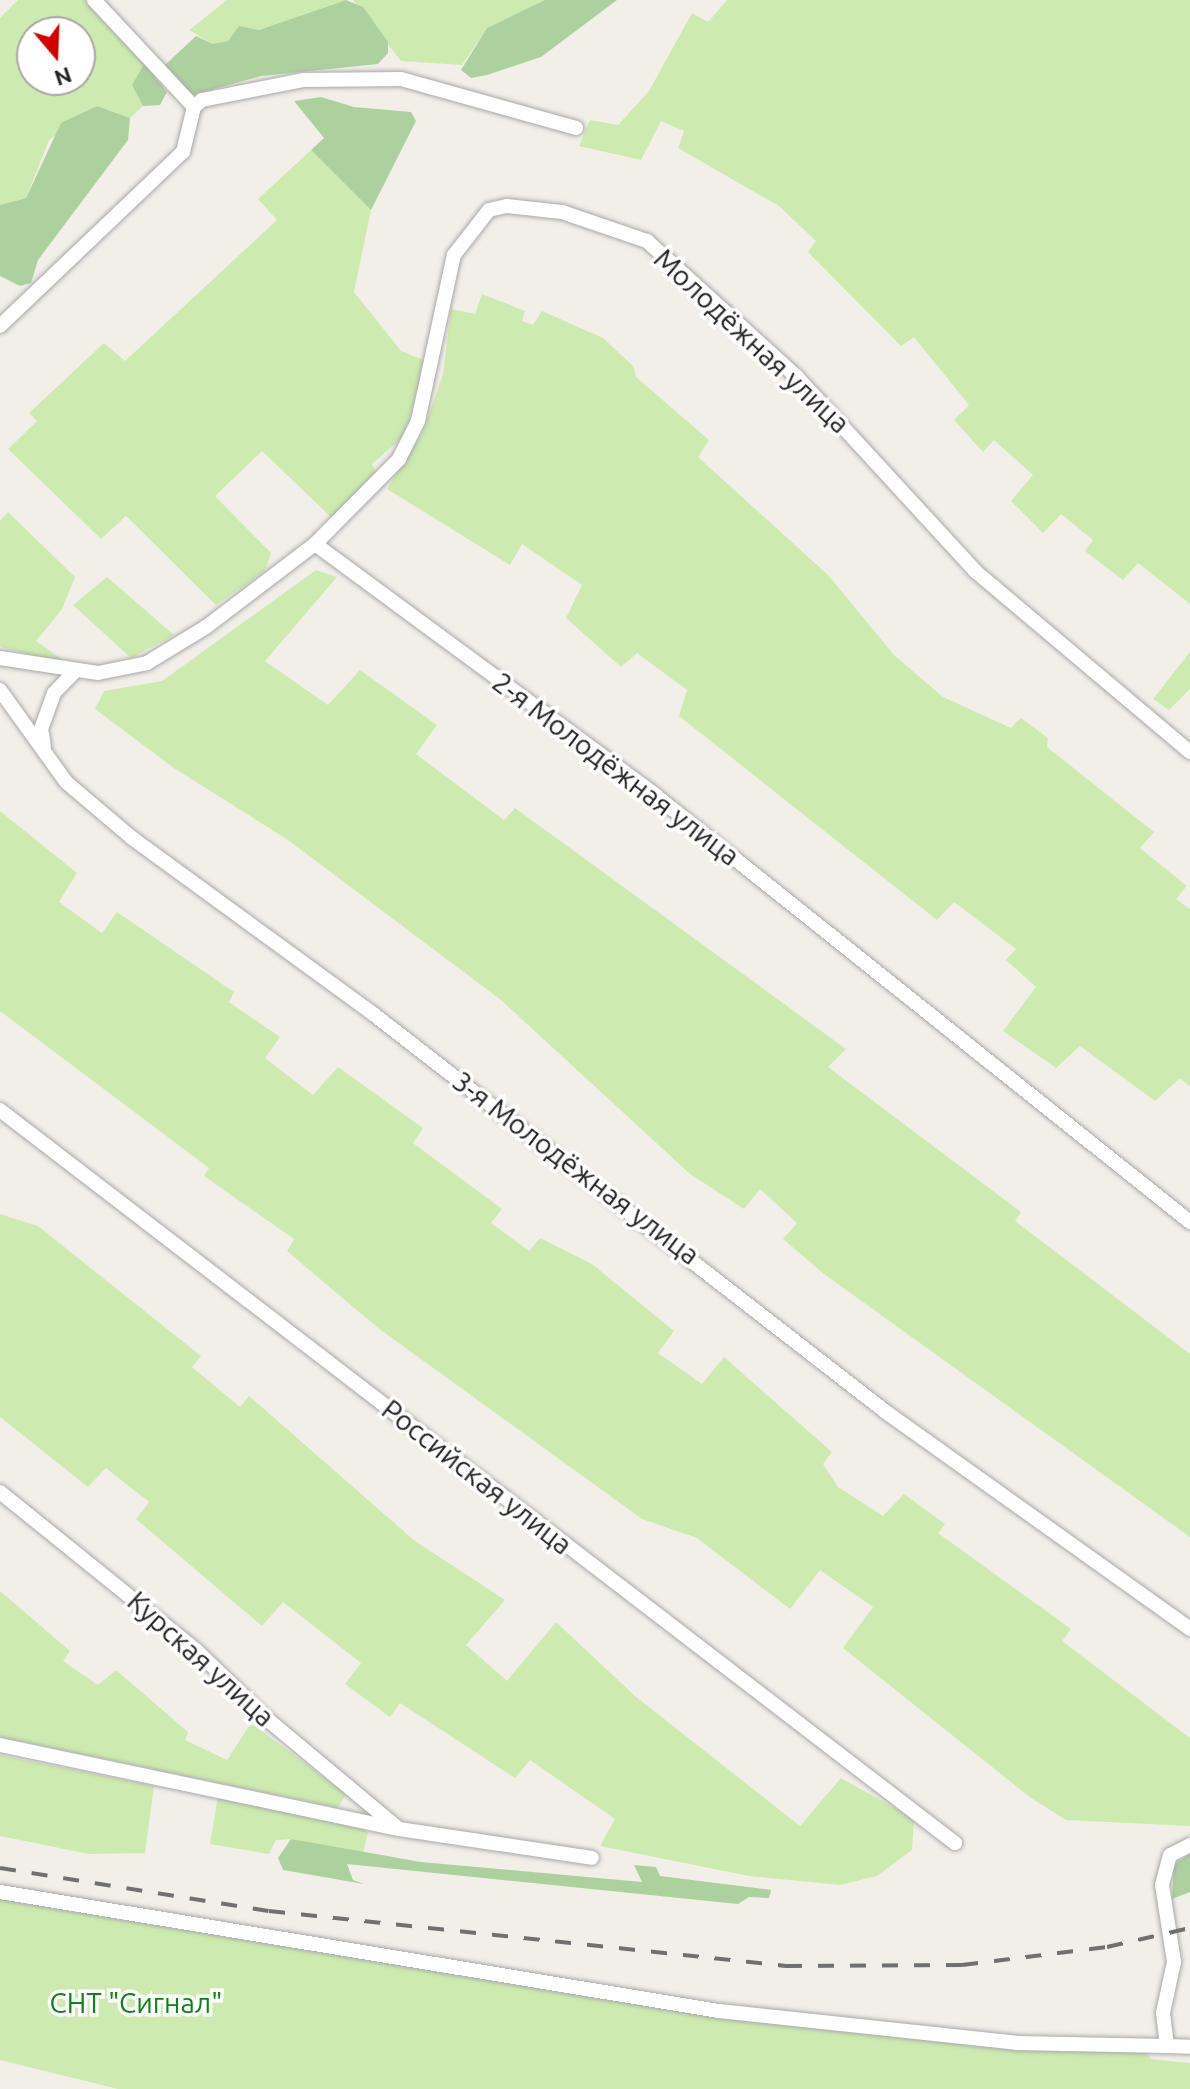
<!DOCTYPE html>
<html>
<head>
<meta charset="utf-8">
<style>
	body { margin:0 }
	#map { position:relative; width:1190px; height:2089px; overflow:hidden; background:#f2efe9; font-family:Ubuntu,sans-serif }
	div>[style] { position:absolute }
	.grass>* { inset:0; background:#cdebb0 }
	.forest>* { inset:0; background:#add19e }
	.roads { filter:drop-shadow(0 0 2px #a9a9a9) drop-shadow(0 0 2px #a9a9a9) }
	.street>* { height:14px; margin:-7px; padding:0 7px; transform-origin:7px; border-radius:7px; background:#fff }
	.rail>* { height:4px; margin-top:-2px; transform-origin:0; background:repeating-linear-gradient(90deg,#707070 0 16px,transparent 0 32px) }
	span { translate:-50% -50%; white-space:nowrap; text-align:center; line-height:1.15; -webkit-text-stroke:7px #fff; paint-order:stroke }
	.street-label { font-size:28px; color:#222 }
	.park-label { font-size:28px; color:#0c8416 }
	.north { position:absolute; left:16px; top:16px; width:80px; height:80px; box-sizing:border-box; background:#fff; border:2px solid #a7a7a7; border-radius:50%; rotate:161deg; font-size:22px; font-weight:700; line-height:32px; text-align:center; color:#222 }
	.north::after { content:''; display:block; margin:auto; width:28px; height:36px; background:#d40000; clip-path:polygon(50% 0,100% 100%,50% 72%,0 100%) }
</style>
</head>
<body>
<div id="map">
	<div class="grass">
		<div style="clip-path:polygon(evenodd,18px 0,85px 0,144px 64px,132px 85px,143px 106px,130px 118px,97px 106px,49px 140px,26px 198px,0 205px,0 18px,18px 0,32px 32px,80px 32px,80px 80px,32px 80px,32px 32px)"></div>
		<div style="clip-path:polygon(227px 0,346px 0,259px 30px,239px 27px,228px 41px,213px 44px,189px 30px)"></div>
		<div style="clip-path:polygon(353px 0,545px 0,487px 28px,462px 65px,401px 61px)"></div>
		<div style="clip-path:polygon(727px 0,1190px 0,1190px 604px,1138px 563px,1123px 580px,1085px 551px,1093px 540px,1061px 514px,1043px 533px,1011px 501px,1033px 475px,994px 440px,983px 452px,954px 420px,969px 405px,914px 337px,901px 346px,808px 252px,816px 241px,779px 206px,678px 148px,684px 131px,661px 121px,641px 160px,579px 146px,590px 120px,618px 125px,649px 91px,692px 13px,708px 22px)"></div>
		<div style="clip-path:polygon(311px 150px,371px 210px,354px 292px,401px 351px,426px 361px,404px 436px,372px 464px,378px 475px,332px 518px,262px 451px,215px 496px,271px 553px,265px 571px,216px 605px,126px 516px,101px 539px,8px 449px,37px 421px,29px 413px,104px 343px,125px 361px,277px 220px,258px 199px)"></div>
		<div style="clip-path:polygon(482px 294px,525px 311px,522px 321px,533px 325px,542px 311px,603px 338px,633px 366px,636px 377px,709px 440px,698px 457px,828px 575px,894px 655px,943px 697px,1011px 728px,1021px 718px,1048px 738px,1047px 747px,1154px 832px,1140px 848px,1187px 886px,1176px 899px,1190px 909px,1190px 1086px,1180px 1078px,1155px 1101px,1080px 1046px,1056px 1068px,1003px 1031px,1036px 987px,1006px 960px,1016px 949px,954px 902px,937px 920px,679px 716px,687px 690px,637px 653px,621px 667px,566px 618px,582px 585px,522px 544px,510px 565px,387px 489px,423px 432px,443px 374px,451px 309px,475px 314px)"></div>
		<div style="clip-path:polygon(8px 512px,75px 577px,62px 609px,36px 641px,70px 665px,0 647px,0 521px)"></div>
		<div style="clip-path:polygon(316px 570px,337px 577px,265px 661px,328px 705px,360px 670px,437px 725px,416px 754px,504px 820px,515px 808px,846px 1049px,828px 1067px,1021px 1212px,1015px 1221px,1190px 1354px,1190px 1537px,824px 1274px,783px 1239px,797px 1223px,760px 1189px,744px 1209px,690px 1174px,501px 1000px,288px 840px,174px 768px,95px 709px,104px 691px,162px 681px)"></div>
		<div style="clip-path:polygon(107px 577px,174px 635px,131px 658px,73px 605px)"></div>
		<div style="clip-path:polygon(1190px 652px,1190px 689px,1169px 710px,1153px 699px)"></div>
		<div style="clip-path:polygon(0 811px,77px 873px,59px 902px,102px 933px,117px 912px,234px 992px,229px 1002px,280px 1037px,265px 1058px,313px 1095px,338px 1067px,423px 1128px,413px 1143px,502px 1209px,491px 1223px,529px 1251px,540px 1238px,592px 1264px,674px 1331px,658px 1353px,702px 1384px,724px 1357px,832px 1452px,823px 1464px,838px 1487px,883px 1516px,904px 1494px,945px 1524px,938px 1533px,1071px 1629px,1062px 1641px,1190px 1738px,1190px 1826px,1066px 1820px,1031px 1798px,843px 1648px,873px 1607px,820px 1570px,790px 1609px,697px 1538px,642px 1519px,378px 1328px,287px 1251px,294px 1239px,204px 1176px,209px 1168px,0 1011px)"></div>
		<div style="clip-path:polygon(0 1214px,38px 1226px,201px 1356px,192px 1367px,240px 1407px,249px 1396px,415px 1541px,505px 1600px,466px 1645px,507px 1681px,556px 1622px,635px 1696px,800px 1826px,841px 1778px,914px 1819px,912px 1850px,877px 1876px,840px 1885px,749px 1876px,600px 1846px,615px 1819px,530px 1760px,515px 1778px,400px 1703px,390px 1717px,345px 1684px,361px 1663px,283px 1602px,262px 1626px,136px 1519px,149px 1502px,106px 1468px,88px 1487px,0 1417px)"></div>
		<div style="clip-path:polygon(0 1591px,70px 1651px,63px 1661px,98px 1685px,116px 1670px,188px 1732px,185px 1740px,227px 1760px,251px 1723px,346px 1794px,338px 1808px,0 1737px)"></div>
		<div style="clip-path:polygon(0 1755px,154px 1786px,145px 1853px,89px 1854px,0 1836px)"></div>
		<div style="clip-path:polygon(218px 1796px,361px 1828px,368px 1832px,363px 1854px,291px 1839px,276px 1840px,269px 1854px,210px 1844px)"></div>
		<div style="clip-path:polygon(0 1896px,86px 1913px,146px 1915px,608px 2000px,1064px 2052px,1146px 2051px,1151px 2059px,1190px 2063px,1190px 2089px,118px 2089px,0 2060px)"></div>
	</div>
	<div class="forest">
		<div style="clip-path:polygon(346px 0,363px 7px,388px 42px,388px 53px,378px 64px,261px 76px,192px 95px,165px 65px,196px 36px,213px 44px,228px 41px,239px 26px,259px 30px)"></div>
		<div style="clip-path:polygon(545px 0,617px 0,541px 57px,487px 75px,471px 78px,461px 70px,487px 28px)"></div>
		<div style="clip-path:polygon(144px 64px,167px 92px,160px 105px,143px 106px,132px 85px)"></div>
		<div style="clip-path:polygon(321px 97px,354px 107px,411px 112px,416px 121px,371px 210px,311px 150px,324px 138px,294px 101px)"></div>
		<div style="clip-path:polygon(97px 106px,130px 118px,128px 140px,38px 260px,31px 283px,20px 286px,0 276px,0 205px,26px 198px,61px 123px)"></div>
		<div style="clip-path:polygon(291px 1839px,421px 1862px,642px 1882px,634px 1865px,656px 1867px,660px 1876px,771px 1890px,769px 1898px,749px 1897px,738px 1904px,347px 1864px,353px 1880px,364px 1884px,283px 1870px,278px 1858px)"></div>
		<div style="clip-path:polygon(1190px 1854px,1190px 1892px,1172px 1899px,1174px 1864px)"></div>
	</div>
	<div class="roads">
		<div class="street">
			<div style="left:94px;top:0;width:146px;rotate:46.9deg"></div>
			<div style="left:0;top:326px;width:253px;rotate:-43.6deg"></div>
			<div style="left:183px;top:152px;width:46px;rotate:-76.3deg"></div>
			<div style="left:194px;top:107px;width:11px;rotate:-41deg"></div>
			<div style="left:202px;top:100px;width:104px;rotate:-11.1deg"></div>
			<div style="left:304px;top:80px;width:97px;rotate:-0.6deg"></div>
			<div style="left:401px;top:79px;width:182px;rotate:15.6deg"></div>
			<div style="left:315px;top:544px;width:423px;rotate:36.4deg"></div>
			<div style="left:655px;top:795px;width:685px;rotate:38.59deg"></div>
			<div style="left:0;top:658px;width:99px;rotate:8.7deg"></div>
			<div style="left:98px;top:673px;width:50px;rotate:-11.5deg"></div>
			<div style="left:147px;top:663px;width:69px;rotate:-31.4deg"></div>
			<div style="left:206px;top:627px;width:137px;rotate:-37.3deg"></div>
			<div style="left:315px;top:544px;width:120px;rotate:-45.3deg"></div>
			<div style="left:399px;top:459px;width:42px;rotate:-63.4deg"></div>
			<div style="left:418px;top:421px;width:170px;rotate:-77.8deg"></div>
			<div style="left:454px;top:255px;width:57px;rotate:-52.1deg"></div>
			<div style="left:489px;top:210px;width:18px;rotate:-13deg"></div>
			<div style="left:507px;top:206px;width:55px;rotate:6.2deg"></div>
			<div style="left:562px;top:212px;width:90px;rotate:18.8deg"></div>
			<div style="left:647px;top:241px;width:201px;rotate:42.2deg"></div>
			<div style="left:796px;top:376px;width:265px;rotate:47.4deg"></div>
			<div style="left:975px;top:571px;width:281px;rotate:40.1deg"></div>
			<div style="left:0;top:690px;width:113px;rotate:54.3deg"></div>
			<div style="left:66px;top:782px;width:87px;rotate:40.3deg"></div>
			<div style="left:132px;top:838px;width:297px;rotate:36.1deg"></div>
			<div style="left:372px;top:1013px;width:651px;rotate:37.82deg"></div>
			<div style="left:886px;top:1412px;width:374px;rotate:35.5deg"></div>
			<div style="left:44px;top:746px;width:17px;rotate:-100deg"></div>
			<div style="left:41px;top:729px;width:38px;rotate:-70deg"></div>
			<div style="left:54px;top:693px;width:29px;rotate:-46deg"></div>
			<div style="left:0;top:1110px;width:1204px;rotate:37.51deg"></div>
			<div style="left:0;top:1492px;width:252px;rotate:38.9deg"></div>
			<div style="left:196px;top:1650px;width:99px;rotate:44.2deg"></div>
			<div style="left:267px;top:1719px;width:172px;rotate:39.8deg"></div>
			<div style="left:399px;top:1829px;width:195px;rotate:8.5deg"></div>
			<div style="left:0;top:1745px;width:404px;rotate:11.9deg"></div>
			<div style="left:1190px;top:1845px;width:22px;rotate:153deg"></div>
			<div style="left:1170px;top:1855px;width:31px;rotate:105deg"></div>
			<div style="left:1162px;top:1885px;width:78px;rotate:81.1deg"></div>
			<div style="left:1174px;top:1962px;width:52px;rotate:102.2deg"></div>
			<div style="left:1163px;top:2013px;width:33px;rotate:83deg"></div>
			<div style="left:1167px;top:2046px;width:23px;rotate:2deg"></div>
			<div style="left:0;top:1892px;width:729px;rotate:9.4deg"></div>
			<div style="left:719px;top:2011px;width:299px;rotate:6.1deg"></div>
			<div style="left:1016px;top:2043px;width:151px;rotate:1.1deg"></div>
		</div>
	</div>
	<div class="rail">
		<div style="left:0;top:1868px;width:272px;rotate:9.1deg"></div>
		<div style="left:269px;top:1911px;width:520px;rotate:6.07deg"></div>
		<div style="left:786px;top:1966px;width:176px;rotate:-0.3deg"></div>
		<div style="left:962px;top:1965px;width:146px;rotate:-7.1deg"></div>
		<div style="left:1107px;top:1947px;width:85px;rotate:-12.9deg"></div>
	</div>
	<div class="street-label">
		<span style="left:752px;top:341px;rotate:43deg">Молодёжная улица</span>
		<span style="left:616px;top:769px;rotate:37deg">2-я Молодёжная улица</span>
		<span style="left:576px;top:1168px;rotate:37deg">3-я Молодёжная улица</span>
		<span style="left:477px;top:1477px;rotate:38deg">Российская улица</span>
		<span style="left:201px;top:1659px;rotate:42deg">Курская улица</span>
	</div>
	<div class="park-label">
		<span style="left:136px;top:2003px">СНТ "Сигнал"</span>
	</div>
	<div class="north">N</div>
</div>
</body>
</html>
